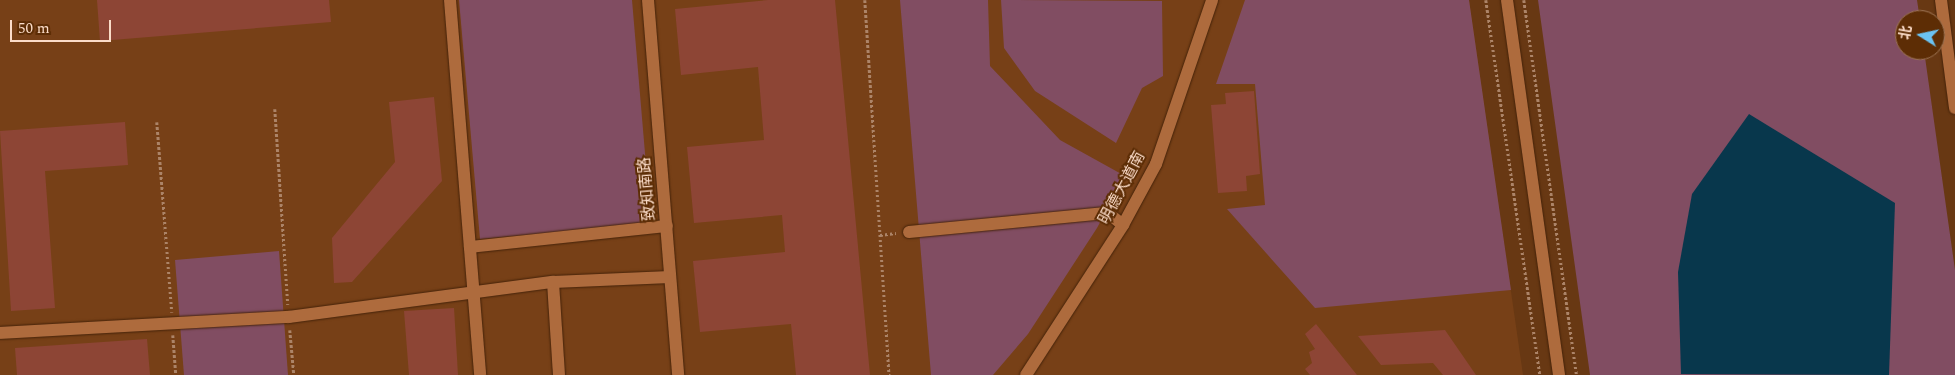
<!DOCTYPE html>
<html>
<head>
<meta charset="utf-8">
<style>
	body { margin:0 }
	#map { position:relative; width:1955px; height:375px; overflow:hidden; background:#683813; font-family:Spectral,"Noto Sans SC",serif }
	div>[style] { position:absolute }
	.built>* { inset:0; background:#774017 }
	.green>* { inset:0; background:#814d62 }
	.water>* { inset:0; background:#08374c }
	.building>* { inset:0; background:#8d4535 }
	.path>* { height:2.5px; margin-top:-1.25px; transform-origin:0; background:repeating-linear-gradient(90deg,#ac8468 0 2.5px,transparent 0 5px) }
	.roads { filter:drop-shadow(0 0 1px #442209) drop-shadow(0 0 1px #442209) }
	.minor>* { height:12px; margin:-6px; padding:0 6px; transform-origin:6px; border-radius:6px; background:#ae6b3d }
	span { translate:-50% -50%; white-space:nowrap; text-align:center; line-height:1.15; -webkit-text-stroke:4px #5d2d05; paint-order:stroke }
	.street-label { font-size:16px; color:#fbdcc9 }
	.north { position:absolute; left:1895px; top:10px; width:50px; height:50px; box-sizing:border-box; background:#5d2d05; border:1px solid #9c7353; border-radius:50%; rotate:280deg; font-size:14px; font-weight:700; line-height:20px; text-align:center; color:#fbdcc9 }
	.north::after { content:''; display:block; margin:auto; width:18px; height:22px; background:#6bc3f2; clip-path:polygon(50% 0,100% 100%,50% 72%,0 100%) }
	.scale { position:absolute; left:10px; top:20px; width:101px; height:22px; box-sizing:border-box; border:2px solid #fbdcc9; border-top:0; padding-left:6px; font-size:15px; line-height:18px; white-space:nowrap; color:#fbdcc9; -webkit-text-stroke:4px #5d2d05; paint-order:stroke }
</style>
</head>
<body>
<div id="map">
	<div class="built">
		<div style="clip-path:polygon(0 0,1469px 0,1523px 375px,0 375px)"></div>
	</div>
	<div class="green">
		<div style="clip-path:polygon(459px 0,632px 0,651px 224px,480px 239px)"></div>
		<div style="clip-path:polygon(900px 0,988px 0,990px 66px,1060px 140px,1125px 176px,1097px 228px,1028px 334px,993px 375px,931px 375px)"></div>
		<div style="clip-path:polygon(1001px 0,1162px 1px,1163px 76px,1142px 88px,1116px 143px,1035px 91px,1004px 48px)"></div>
		<div style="clip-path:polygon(1245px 0,1469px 0,1511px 290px,1315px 308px,1227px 209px,1265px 205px,1255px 84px,1216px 84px)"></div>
		<div style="clip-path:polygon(1538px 0,1917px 0,1920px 20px,1905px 20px,1905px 50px,1924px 50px,1955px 270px,1955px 375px,1590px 375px)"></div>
		<div style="clip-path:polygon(279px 251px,288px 375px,184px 375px,175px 260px)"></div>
	</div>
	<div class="water">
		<div style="clip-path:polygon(1749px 114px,1895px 203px,1889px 375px,1681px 374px,1678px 272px,1692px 194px)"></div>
	</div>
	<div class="building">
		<div style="clip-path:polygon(97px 0,329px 0,331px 22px,100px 41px)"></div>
		<div style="clip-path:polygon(768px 0,835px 0,870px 375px,796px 375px,791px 324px,700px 332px,693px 261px,785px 252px,782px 215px,694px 223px,687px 147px,764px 140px,758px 67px,681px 75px,675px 9px)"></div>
		<div style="clip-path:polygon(1254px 91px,1260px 174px,1246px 176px,1247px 191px,1218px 193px,1211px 105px,1226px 104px,1225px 93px)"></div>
		<div style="clip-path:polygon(434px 97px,442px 181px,352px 282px,334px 283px,332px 238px,395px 162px,389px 102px)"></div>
		<div style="clip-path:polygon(125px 122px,128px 165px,45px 171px,55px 308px,11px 311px,0 131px)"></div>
		<div style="clip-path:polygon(454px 308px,458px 375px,409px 375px,404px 311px)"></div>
		<div style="clip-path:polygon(1316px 324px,1357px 375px,1310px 375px,1305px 369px,1312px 363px,1309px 352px,1315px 349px,1305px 334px)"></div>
		<div style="clip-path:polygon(1445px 330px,1476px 375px,1443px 375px,1433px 363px,1381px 365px,1358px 336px)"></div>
		<div style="clip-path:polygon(147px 339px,150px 375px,17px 375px,15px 348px)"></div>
	</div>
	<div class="path">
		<div style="left:865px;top:0;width:376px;rotate:86.3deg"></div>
		<div style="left:1486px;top:0;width:379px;rotate:81.8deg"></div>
		<div style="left:1524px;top:0;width:379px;rotate:82deg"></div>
		<div style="left:275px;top:109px;width:196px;rotate:86.2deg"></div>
		<div style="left:157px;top:122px;width:191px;rotate:85.5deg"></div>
		<div style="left:880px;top:235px;width:16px;rotate:-7deg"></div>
		<div style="left:290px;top:330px;width:45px;rotate:84.9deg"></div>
		<div style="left:173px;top:335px;width:40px;rotate:85.7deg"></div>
	</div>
	<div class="roads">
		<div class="minor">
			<div style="left:450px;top:0;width:376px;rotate:85.4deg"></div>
			<div style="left:648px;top:0;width:376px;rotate:85.4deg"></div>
			<div style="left:1507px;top:0;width:379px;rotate:82.1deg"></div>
			<div style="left:1941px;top:0;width:109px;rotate:82.6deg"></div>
			<div style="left:909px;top:232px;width:200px;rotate:-5.5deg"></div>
			<div style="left:1108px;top:213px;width:19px;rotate:39deg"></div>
			<div style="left:470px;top:247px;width:198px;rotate:-6.1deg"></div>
			<div style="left:0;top:333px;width:289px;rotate:-3.2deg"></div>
			<div style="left:289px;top:317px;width:266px;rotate:-7.6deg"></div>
			<div style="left:559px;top:375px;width:93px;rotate:-93.7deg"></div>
			<div style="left:553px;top:282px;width:117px;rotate:-2.4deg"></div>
			<div style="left:1026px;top:375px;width:179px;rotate:-57.1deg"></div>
			<div style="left:1123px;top:225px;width:69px;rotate:-61.6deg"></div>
			<div style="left:1156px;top:164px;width:173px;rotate:-71.1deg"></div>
		</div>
	</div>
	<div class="street-label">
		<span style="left:1122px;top:188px;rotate:-62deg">明德大道南</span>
		<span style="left:647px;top:189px;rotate:-95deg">致知南路</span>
	</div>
	<div class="north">北</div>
	<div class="scale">50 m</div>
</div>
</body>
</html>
